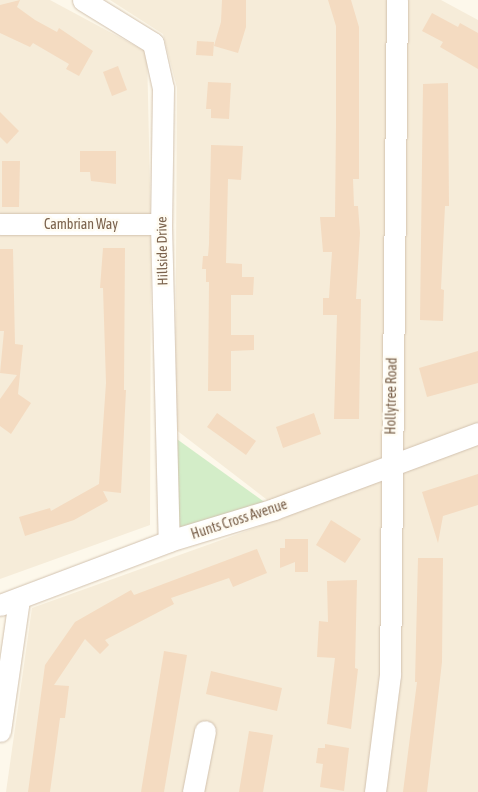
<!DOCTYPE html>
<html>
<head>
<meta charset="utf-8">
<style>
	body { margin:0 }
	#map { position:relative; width:478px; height:792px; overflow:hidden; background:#fdf8eb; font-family:"Asap Condensed",sans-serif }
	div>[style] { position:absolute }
	.residential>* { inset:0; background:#f6ecd9 }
	.green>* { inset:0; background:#d3edc8 }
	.building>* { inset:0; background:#f4dbc1 }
	.roads { filter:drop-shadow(0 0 1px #d2c2af) drop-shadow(0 0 1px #d2c2af) }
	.minor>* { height:21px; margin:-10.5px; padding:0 10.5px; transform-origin:10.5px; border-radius:10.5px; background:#fff }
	span { translate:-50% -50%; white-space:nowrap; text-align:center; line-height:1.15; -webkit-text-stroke:5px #fffcf3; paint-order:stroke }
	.street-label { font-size:14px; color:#7b624c }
</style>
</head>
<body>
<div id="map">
	<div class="residential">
		<div style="clip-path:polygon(0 0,50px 0,147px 52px,151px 231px,150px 525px,0 579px)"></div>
		<div style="clip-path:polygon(110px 0,441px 0,478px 20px,478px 792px,6px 792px,32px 608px,288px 516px,175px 429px,177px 88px,163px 34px)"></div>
	</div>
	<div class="green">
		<div style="clip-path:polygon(167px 432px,274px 509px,169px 541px)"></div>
	</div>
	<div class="building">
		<div style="clip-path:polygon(20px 0,17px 7px,35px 20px,57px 32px,59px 28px,93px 51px,79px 76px,66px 69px,69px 64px,33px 43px,30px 47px,0 33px,0 5px)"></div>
		<div style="clip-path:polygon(222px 0,246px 0,246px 27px,238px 53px,214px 46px,221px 22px)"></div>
		<div style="clip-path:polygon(328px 0,351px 0,359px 27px,359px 179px,353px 179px,354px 206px,358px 206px,360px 233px,356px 299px,361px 299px,359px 419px,334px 419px,337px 315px,323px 315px,323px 298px,329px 298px,332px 252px,323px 252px,320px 217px,335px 217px,336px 125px,336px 26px)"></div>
		<div style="clip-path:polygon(432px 13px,458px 27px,460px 23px,478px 33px,478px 69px,440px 47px,443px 42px,422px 31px)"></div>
		<div style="clip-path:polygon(197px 41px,214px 42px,213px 56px,196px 55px)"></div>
		<div style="clip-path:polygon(118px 66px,127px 90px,112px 96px,103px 72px)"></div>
		<div style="clip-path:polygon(208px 82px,231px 83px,229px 119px,211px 118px,211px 109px,206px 109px)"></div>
		<div style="clip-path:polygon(448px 83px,449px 206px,445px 206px,441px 289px,444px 290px,443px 321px,420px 320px,423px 84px)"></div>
		<div style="clip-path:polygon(0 112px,19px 131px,7px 144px,0 137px)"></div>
		<div style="clip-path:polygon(211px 145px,243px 146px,241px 180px,228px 179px,226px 263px,242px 264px,242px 277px,254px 277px,253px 295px,231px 295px,231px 335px,254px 335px,254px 350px,231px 351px,231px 391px,208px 391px,209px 282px,206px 282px,206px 269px,202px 269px,203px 256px,208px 256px,209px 244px)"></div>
		<div style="clip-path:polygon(80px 151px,116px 151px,116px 184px,91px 181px,90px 172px,80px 172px)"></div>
		<div style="clip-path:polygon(2px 161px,20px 161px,19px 207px,2px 207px)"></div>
		<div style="clip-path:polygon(103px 248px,125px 248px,124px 390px,126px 390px,121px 493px,103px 491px,108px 501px,74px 520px,25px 536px,19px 517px,50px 508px,51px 511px,99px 484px,106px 383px,103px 288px,100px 288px)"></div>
		<div style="clip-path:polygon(0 249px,13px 249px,15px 344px,23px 345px,18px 394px,31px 403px,11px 434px,0 426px,0 399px,17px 375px,0 373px,4px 331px,0 331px)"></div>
		<div style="clip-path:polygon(478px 351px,478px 383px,427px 397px,419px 368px)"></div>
		<div style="clip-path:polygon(217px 413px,256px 441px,246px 455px,207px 427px)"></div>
		<div style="clip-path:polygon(314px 413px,321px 434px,283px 448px,276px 427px)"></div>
		<div style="clip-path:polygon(478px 474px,478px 505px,443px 516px,438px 543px,422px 492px)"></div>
		<div style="clip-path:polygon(331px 520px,361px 539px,345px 563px,316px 545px)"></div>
		<div style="clip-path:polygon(285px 539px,308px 539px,308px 572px,295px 572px,295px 562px,280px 568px,280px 548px,285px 548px)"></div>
		<div style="clip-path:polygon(257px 549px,267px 573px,233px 587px,229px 578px,171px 598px,174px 604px,105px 640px,109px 645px,100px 654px,85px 639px,54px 685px,69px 686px,65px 718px,60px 718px,50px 792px,28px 792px,45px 665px,75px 622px,131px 590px,134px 595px)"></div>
		<div style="clip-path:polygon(418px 558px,443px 558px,442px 662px,427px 792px,403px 792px,417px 682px,415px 682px)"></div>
		<div style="clip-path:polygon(357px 580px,355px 668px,358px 669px,351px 729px,327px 724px,335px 658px,317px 657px,319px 621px,328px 622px,327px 581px)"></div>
		<div style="clip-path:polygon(164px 651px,187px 655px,164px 792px,141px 792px)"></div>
		<div style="clip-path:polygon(211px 671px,282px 688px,277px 711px,206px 694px)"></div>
		<div style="clip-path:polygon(249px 731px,273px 735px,263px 792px,239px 792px)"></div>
		<div style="clip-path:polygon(325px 744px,349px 748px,344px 791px,320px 787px,323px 764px,316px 763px,318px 748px,325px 748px)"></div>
	</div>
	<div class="roads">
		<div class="minor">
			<div style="left:83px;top:0;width:82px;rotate:31.6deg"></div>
			<div style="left:153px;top:43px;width:46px;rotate:77.5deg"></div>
			<div style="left:163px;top:88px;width:136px;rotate:90.8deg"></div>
			<div style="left:161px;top:224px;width:317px;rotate:88.6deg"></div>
			<div style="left:0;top:224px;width:161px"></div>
			<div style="left:0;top:605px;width:181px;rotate:-20.7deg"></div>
			<div style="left:169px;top:541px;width:110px;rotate:-16.9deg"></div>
			<div style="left:274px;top:509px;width:218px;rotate:-20.4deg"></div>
			<div style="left:0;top:731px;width:133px;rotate:-81.8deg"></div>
			<div style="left:193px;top:792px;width:62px;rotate:-78.9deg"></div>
			<div style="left:375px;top:792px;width:118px;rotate:-82.7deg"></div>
			<div style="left:390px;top:675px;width:675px;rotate:-89.41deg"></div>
		</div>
	</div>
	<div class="street-label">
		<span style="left:81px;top:224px">Cambrian Way</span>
		<span style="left:162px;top:251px;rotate:-91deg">Hillside Drive</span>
		<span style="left:391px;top:396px;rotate:-89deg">Hollytree Road</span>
		<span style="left:239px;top:519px;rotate:-18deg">Hunts Cross Avenue</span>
	</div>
</div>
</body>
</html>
